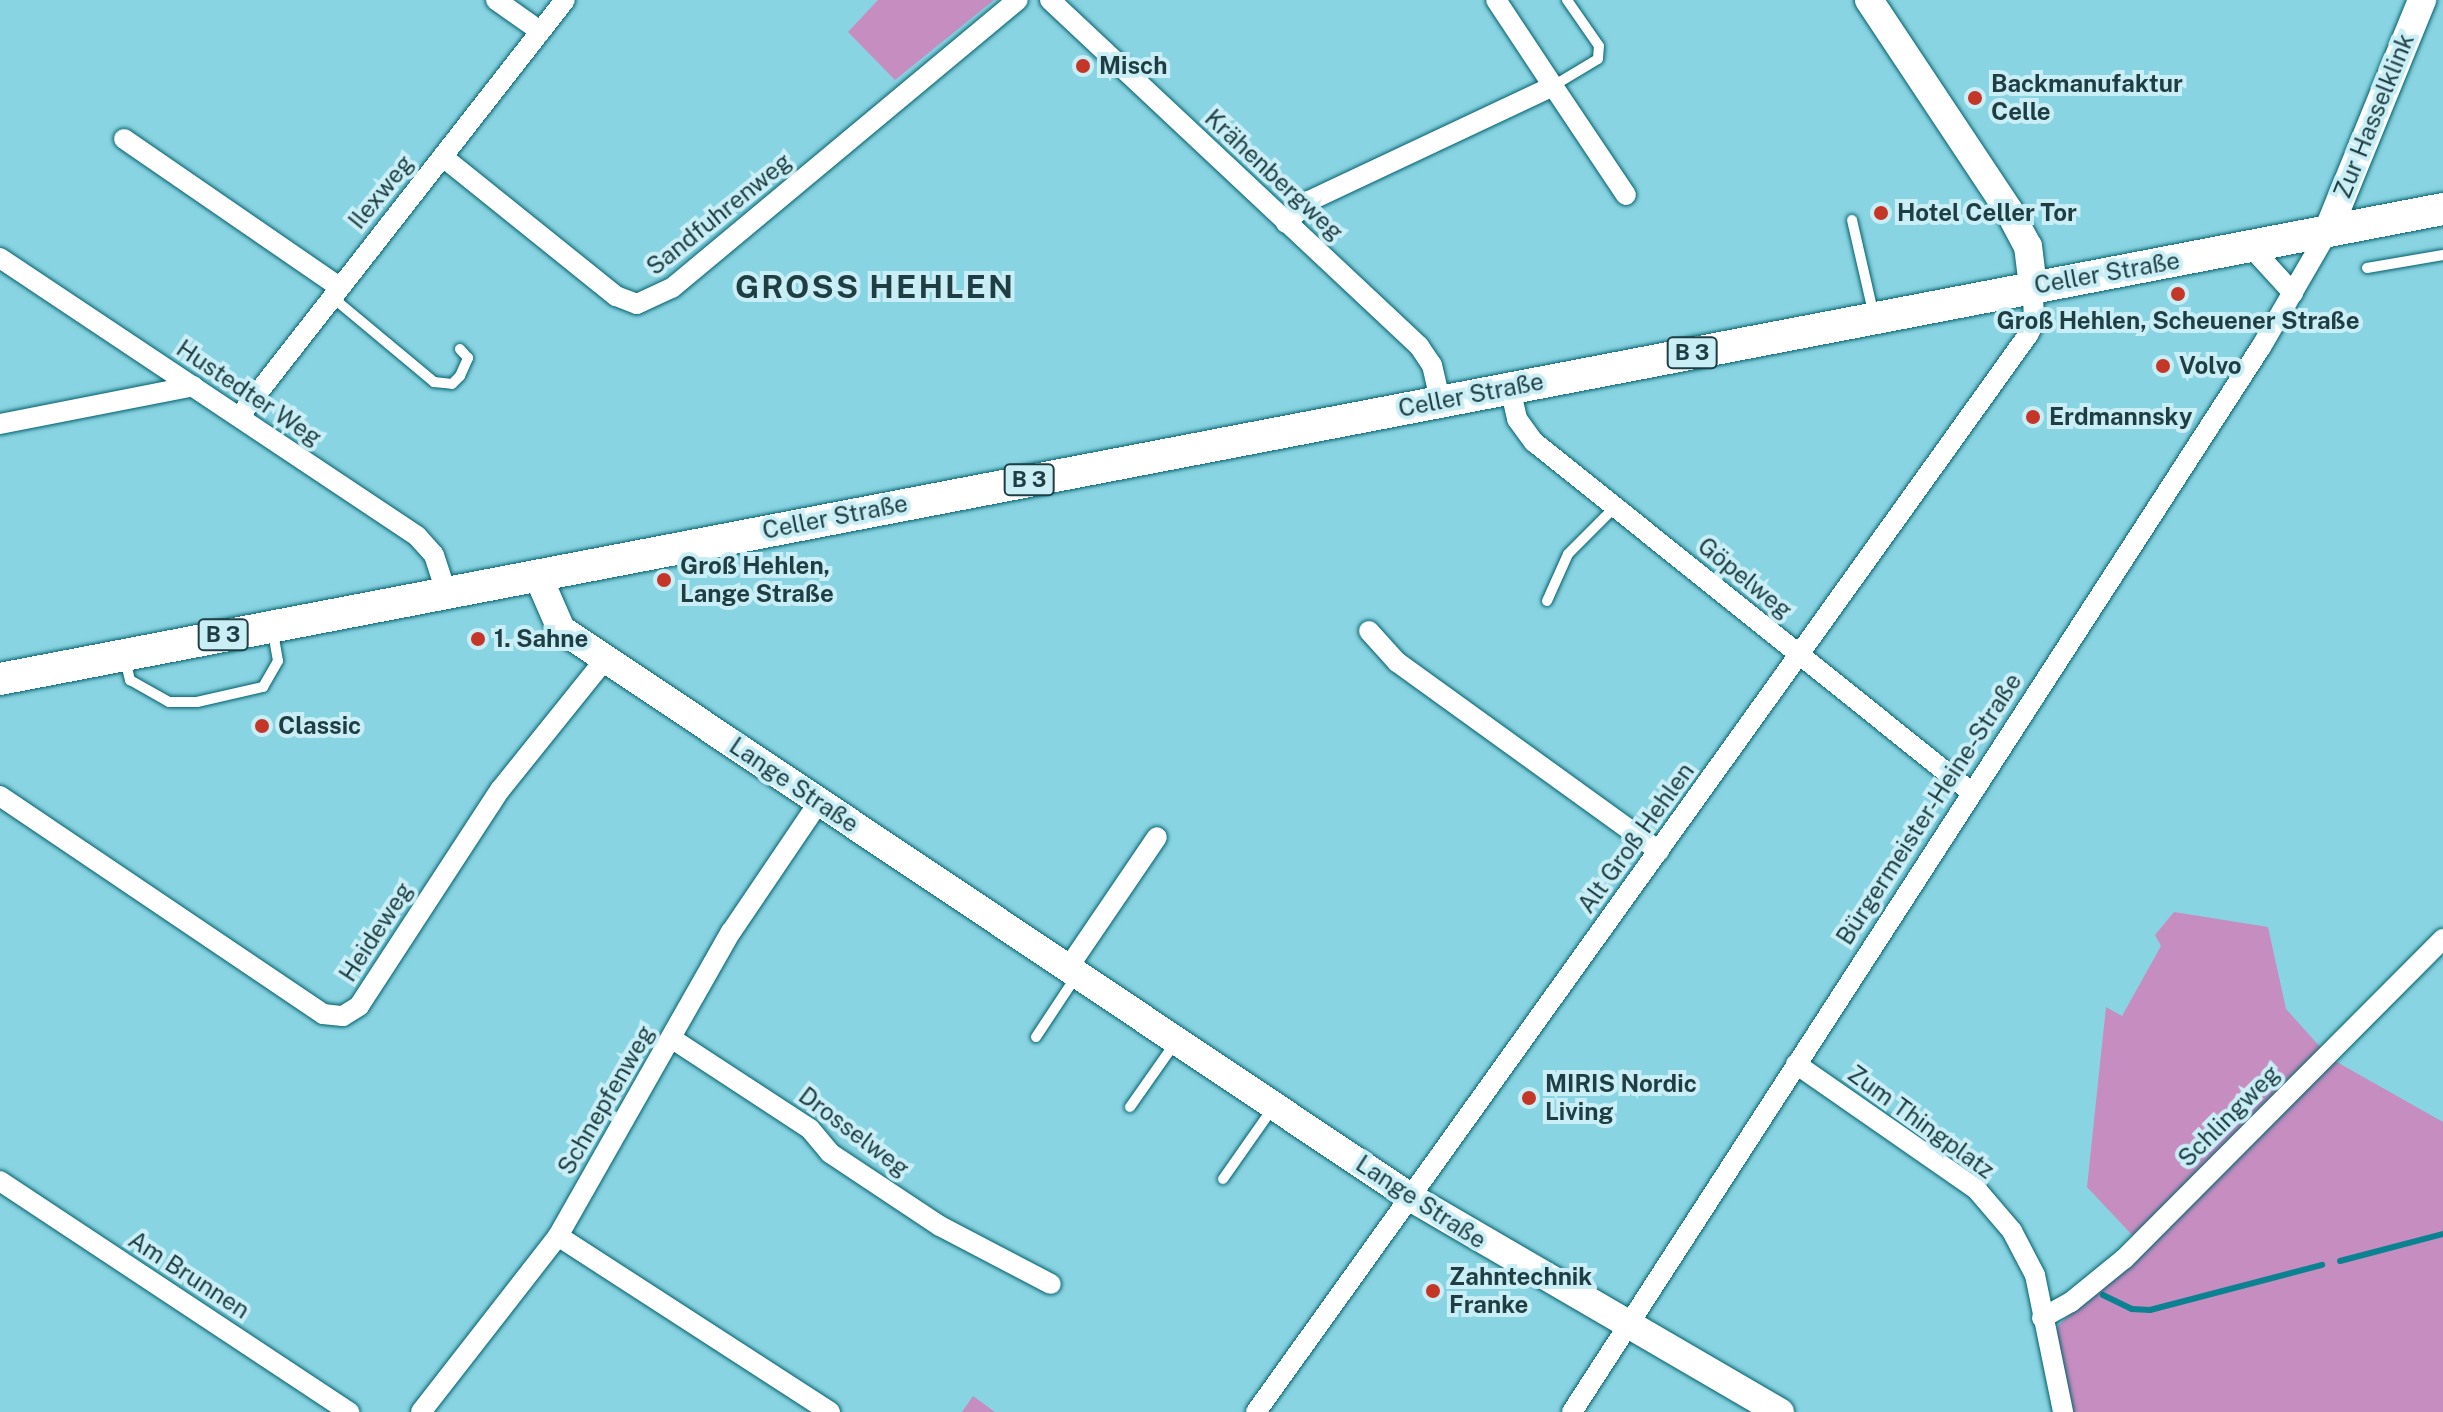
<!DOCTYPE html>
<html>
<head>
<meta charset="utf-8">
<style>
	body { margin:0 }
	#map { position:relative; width:2443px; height:1412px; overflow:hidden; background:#89d4e2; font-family:"Public Sans",sans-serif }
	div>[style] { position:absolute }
	.green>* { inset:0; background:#c68dc1 }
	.stream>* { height:6px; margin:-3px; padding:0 3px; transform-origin:3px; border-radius:3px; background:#0a8292 }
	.roads { filter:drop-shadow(0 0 2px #02616d) drop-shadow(0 0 2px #02616d) }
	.lane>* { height:10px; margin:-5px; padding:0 5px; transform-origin:5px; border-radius:5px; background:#fff }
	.street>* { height:20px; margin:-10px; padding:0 10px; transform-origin:10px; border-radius:10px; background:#fff }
	.secondary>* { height:28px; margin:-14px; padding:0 14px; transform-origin:14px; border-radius:14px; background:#fff }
	.primary>* { height:32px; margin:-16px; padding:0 16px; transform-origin:16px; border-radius:16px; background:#fff }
	.dots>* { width:22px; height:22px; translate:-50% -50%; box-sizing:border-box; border:4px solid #caeef5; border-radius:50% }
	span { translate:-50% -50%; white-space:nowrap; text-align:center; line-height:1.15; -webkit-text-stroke:8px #caeef5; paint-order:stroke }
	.shield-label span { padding:2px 6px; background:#caeef5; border:2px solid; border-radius:6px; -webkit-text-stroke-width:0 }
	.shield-label { font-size:22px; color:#1e3e43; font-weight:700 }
	.poi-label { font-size:24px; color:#1e3e43; font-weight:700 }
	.left { translate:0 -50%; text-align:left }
	.street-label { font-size:24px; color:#1e3e43 }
	.district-label { font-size:32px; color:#1e3e43; font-weight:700; letter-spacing:2px }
</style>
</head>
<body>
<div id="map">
	<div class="green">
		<div style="clip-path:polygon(878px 0,994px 0,895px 80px,848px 32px)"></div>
		<div style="clip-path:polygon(2174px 912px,2268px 927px,2286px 1009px,2322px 1049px,2133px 1236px,2087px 1187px,2106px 1007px,2122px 1016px,2161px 946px,2155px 935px)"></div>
		<div style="clip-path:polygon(2335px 1061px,2443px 1122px,2443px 1412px,2070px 1412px,2054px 1338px,2058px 1326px)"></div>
		<div style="clip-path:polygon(973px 1396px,995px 1412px,962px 1412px)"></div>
	</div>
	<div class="stream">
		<div style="left:2340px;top:1261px;width:106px;rotate:-14.7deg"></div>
		<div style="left:2103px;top:1295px;width:32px;rotate:26deg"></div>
		<div style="left:2132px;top:1309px;width:18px;rotate:3deg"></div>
		<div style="left:2150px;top:1310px;width:178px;rotate:-14.7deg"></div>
	</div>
	<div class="roads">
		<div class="lane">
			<div style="left:1553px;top:86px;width:52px;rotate:-31deg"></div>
			<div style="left:1598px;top:59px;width:13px;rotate:-86deg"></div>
			<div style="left:1599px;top:46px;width:56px;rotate:-124.8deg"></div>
			<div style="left:1852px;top:220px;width:98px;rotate:77.1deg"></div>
			<div style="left:2367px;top:268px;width:77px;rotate:-9.7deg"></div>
			<div style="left:332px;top:297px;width:133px;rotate:39.8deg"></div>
			<div style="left:434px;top:382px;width:18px;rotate:6deg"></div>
			<div style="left:452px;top:384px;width:11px;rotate:-45deg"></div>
			<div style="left:460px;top:376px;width:20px;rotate:-66deg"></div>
			<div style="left:468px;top:358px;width:12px;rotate:-132deg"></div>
			<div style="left:1547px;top:601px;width:51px;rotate:-65.9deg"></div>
			<div style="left:1568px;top:554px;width:66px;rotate:-45deg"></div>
			<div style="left:125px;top:660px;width:21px;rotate:76deg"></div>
			<div style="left:130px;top:680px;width:45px;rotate:29.4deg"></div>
			<div style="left:169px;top:702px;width:28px"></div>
			<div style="left:197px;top:702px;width:68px;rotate:-12.8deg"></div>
			<div style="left:263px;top:687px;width:30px;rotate:-60deg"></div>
			<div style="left:278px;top:661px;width:28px;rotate:-100deg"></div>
			<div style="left:1036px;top:1037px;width:74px;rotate:-56.5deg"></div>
			<div style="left:1130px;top:1107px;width:78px;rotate:-54.9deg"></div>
			<div style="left:1223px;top:1179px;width:85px;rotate:-55deg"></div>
		</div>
		<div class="street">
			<div style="left:496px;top:0;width:54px;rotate:35.2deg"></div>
			<div style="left:1050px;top:0;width:506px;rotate:43.16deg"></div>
			<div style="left:1419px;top:346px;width:23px;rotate:56deg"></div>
			<div style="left:1432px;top:365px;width:37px;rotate:77deg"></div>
			<div style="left:1553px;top:86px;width:131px;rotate:56.2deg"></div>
			<div style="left:124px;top:139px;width:260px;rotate:34.5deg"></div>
			<div style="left:443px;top:157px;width:222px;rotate:38.8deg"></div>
			<div style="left:616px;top:296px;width:22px;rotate:21deg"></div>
			<div style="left:637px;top:304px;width:38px;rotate:-25deg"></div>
			<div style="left:672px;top:288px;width:450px;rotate:-39.8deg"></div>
			<div style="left:1286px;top:223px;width:32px;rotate:-44deg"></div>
			<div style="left:1309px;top:201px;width:270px;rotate:-25.2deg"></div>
			<div style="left:1553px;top:86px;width:103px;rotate:-123.5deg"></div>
			<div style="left:2250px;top:246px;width:64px;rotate:47.5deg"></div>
			<div style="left:0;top:258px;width:501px;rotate:33.69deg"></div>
			<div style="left:417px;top:536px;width:25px;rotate:48deg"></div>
			<div style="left:434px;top:555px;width:38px;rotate:72deg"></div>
			<div style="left:1510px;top:388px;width:32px;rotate:77deg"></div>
			<div style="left:1517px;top:419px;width:29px;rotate:54deg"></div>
			<div style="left:1534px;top:442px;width:560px;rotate:38.69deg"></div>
			<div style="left:239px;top:417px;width:529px;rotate:-51.98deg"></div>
			<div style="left:0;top:424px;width:197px;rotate:-11.1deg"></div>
			<div style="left:1369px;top:631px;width:42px;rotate:47.9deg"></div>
			<div style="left:1397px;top:662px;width:323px;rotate:35.8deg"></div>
			<div style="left:0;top:796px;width:390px;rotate:34deg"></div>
			<div style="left:323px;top:1014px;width:20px;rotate:6deg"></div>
			<div style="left:343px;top:1016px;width:19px;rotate:-32deg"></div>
			<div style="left:359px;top:1006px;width:258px;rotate:-56.9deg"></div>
			<div style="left:500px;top:790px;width:169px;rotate:-51.2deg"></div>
			<div style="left:1068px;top:968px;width:158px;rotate:-55.8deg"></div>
			<div style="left:671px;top:1038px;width:166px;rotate:33.2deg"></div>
			<div style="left:810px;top:1129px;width:31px;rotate:50deg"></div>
			<div style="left:830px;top:1153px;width:132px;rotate:33.6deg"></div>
			<div style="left:940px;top:1226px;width:125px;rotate:27.6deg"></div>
			<div style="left:1796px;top:1064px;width:221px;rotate:34.8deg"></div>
			<div style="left:1977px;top:1190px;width:54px;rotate:49.5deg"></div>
			<div style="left:2012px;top:1231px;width:50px;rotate:62.4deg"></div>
			<div style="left:2035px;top:1275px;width:140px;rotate:78.4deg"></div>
			<div style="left:0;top:1181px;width:419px;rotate:33.5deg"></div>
			<div style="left:558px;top:1236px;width:324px;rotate:32.9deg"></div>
			<div style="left:2042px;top:1318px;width:33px;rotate:-29deg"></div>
			<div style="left:2071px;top:1302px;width:68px;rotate:-39.1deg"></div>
			<div style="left:2124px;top:1259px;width:452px;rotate:-45.1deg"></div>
			<div style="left:421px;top:1412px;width:223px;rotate:-52.1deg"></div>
			<div style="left:558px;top:1236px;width:350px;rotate:-60.4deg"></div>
			<div style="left:731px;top:932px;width:157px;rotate:-55.9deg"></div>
			<div style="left:1256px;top:1412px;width:1325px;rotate:-54.37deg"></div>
			<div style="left:2028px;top:335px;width:13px;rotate:-63deg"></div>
			<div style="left:2034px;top:323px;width:36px;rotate:-92deg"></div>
			<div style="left:1572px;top:1412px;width:1268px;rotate:-57.1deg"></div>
			<div style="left:2261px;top:347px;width:132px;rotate:-59.9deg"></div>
		</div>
		<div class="secondary">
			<div style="left:1869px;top:0;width:253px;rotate:56.4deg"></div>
			<div style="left:2009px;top:211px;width:40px;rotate:62deg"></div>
			<div style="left:2028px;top:246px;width:41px;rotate:83deg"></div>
			<div style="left:2327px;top:233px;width:252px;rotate:-67.8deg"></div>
			<div style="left:537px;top:574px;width:60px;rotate:66.4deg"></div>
			<div style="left:561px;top:629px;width:1021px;rotate:33.78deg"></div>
			<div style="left:1410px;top:1197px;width:428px;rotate:30.2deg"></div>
		</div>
		<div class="primary">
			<div style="left:0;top:679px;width:2488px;rotate:-10.89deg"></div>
		</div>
	</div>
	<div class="dots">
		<div style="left:1083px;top:66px;background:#c33628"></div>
		<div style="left:1975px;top:98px;background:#c33628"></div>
		<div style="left:1881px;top:213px;background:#c33628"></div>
		<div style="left:2178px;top:294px;background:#c33628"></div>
		<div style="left:2163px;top:366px;background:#c33628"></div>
		<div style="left:2033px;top:417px;background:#c33628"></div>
		<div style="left:664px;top:580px;background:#c33628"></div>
		<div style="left:478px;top:639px;background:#c33628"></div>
		<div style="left:262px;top:726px;background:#c33628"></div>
		<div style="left:1529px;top:1098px;background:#c33628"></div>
		<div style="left:1433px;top:1291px;background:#c33628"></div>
	</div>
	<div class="shield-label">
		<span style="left:1692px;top:353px">B 3</span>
		<span style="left:1029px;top:480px">B 3</span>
		<span style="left:223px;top:635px">B 3</span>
	</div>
	<div class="poi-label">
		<span class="left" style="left:1099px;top:66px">Misch</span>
		<span class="left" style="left:1991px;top:98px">Backmanufaktur<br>Celle</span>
		<span class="left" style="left:1897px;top:213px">Hotel Celler Tor</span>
		<span style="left:2178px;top:321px">Groß Hehlen, Scheuener Straße</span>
		<span class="left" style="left:2179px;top:366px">Volvo</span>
		<span class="left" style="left:2049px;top:417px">Erdmannsky</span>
		<span class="left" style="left:680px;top:580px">Groß Hehlen,<br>Lange Straße</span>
		<span class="left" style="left:494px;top:639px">1. Sahne</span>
		<span class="left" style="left:278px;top:726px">Classic</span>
		<span class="left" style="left:1545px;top:1098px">MIRIS Nordic<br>Living</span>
		<span class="left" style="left:1449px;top:1291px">Zahntechnik<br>Franke</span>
	</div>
	<div class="street-label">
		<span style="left:2374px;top:116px;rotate:-68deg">Zur Hasselklink</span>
		<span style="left:1274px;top:175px;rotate:43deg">Krähenbergweg</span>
		<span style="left:381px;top:192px;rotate:-51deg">Ilexweg</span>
		<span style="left:719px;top:214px;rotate:-39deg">Sandfuhrenweg</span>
		<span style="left:2107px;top:273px;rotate:-10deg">Celler Straße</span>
		<span style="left:249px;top:393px;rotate:34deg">Hustedter Weg</span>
		<span style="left:1471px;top:395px;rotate:-11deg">Celler Straße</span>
		<span style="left:835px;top:517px;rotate:-11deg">Celler Straße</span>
		<span style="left:1745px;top:578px;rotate:39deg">Göpelweg</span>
		<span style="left:794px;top:785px;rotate:34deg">Lange Straße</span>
		<span style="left:1929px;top:809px;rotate:-57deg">Bürgermeister-Heine-Straße</span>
		<span style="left:1636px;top:838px;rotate:-54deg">Alt Groß Hehlen</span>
		<span style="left:376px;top:932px;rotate:-57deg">Heideweg</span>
		<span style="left:606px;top:1100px;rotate:-60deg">Schnepfenweg</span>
		<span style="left:2229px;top:1116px;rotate:-45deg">Schlingweg</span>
		<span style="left:1921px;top:1122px;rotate:36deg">Zum Thingplatz</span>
		<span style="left:854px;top:1132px;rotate:37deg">Drosselweg</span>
		<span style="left:1421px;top:1202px;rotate:33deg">Lange Straße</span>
		<span style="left:189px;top:1275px;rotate:33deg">Am Brunnen</span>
	</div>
	<div class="district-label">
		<span style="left:875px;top:287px">GROSS HEHLEN</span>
	</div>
</div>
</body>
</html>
